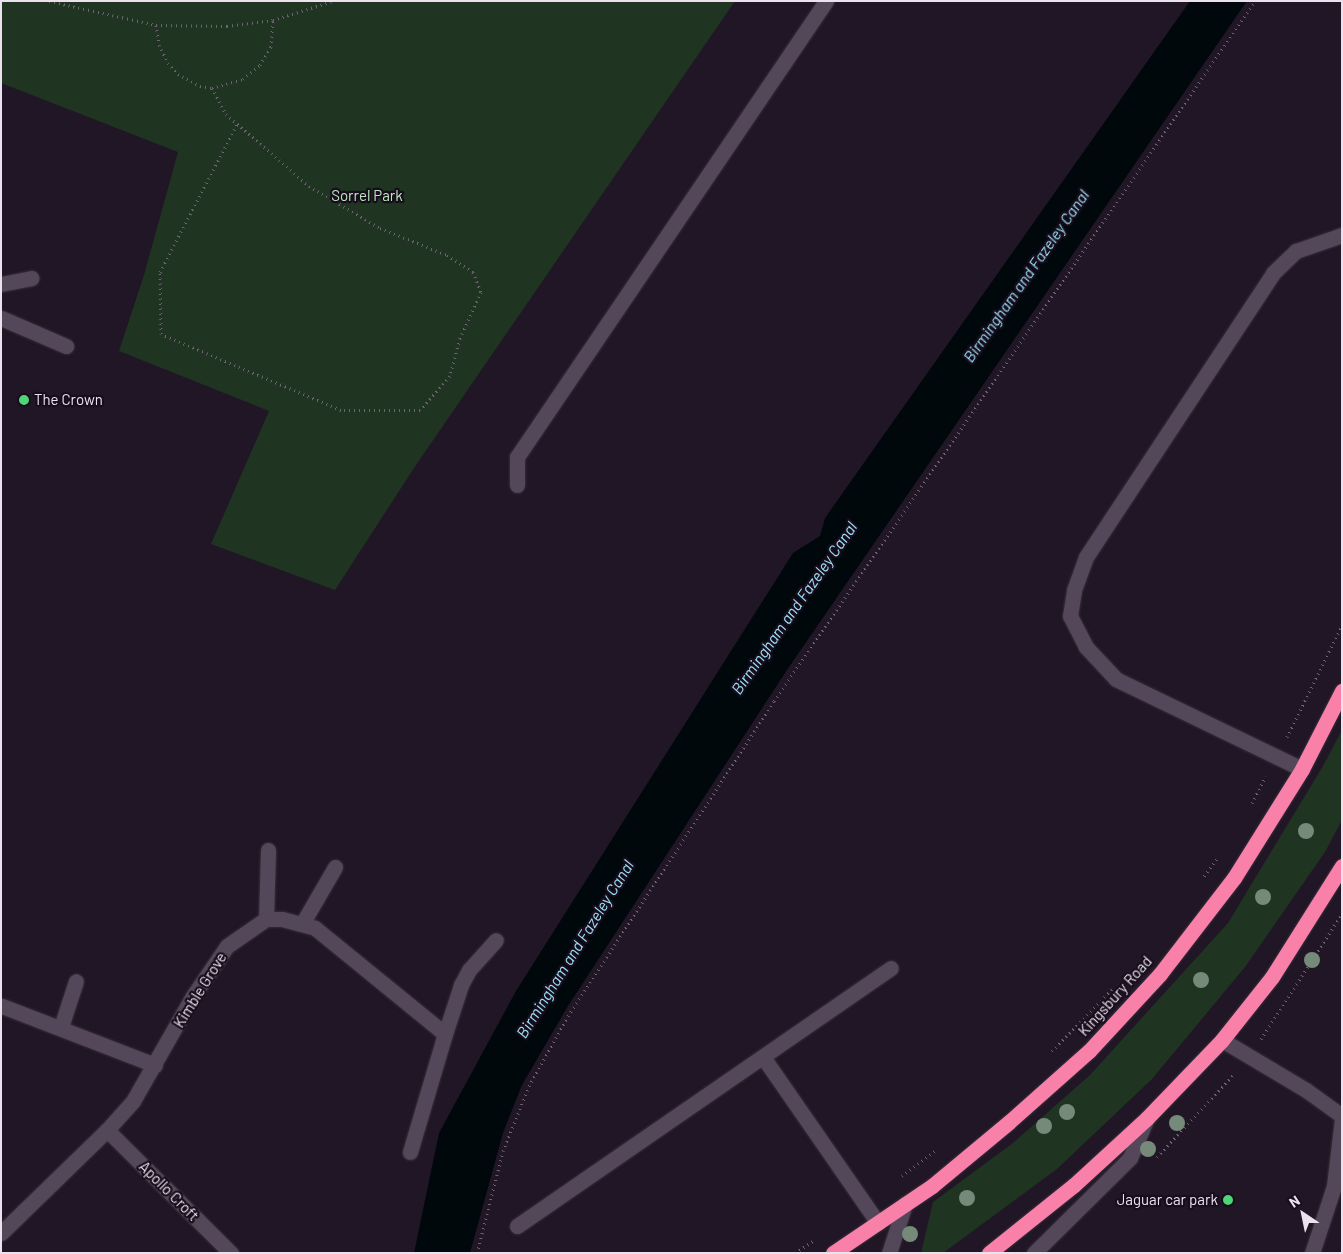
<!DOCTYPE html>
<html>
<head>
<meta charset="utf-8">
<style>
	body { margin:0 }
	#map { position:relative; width:1343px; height:1254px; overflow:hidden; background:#211626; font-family:Barlow,sans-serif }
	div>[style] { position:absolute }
	.green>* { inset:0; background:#1f3421 }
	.water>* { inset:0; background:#00080c }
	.path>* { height:3px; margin-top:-1.5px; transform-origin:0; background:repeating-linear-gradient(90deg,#6e6372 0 1px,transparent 0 5px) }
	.roads { filter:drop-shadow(0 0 1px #38303b) drop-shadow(0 0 1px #38303b) }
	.minor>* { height:15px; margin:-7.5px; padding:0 7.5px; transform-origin:7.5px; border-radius:7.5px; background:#544759 }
	.highway>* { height:15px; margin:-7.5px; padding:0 7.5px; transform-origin:7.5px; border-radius:7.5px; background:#f980a9 }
	.trees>* { width:16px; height:16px; margin:-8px; border-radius:50%; background:#758a79 }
	.dots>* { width:14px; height:14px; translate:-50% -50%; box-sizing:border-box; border:2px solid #180d1c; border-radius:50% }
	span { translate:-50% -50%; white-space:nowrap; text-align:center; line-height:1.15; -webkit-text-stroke:4.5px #180d1c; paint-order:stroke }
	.park-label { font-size:15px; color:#bae9bd }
	.poi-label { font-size:15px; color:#ebe2ee }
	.left { translate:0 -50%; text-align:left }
	.right { translate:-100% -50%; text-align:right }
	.street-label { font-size:15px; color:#ebe2ee }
	.water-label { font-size:16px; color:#9ce3f8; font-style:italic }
	.frame { position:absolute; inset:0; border:2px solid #ebe2ee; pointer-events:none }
	.north { position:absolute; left:1278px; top:1189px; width:50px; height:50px; -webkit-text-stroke:4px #180d1c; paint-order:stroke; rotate:326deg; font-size:14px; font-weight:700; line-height:20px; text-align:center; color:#ebe2ee }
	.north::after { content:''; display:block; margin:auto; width:18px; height:22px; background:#ebe2ee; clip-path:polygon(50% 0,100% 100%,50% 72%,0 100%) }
</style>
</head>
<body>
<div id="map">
	<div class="green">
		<div style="clip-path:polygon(1px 1px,735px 1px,414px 468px,335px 590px,211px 544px,269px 411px,119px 351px,144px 275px,178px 152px,1px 83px)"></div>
		<div style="clip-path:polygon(1342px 730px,1342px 820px,1325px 852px,1245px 967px,1152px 1079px,1057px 1169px,943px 1253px,921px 1253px,933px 1202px,1013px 1143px,1090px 1075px,1228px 923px,1323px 766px)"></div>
	</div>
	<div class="water">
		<div style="clip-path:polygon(1190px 1px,1247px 1px,787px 670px,568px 1006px,522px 1085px,503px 1133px,470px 1253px,414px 1253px,439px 1133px,516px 991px,793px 553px,820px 536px,825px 518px)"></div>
	</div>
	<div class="path">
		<div style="left:49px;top:1px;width:110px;rotate:12.6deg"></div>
		<div style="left:156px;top:25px;width:71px;rotate:0.8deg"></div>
		<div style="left:227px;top:26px;width:46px;rotate:-7.4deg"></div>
		<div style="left:273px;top:20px;width:63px;rotate:-17.6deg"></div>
		<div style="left:156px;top:25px;width:20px;rotate:81deg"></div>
		<div style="left:159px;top:45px;width:20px;rotate:63deg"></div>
		<div style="left:168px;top:63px;width:15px;rotate:48deg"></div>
		<div style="left:178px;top:74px;width:25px;rotate:29deg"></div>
		<div style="left:200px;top:86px;width:12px;rotate:9deg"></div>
		<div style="left:212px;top:88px;width:30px;rotate:62deg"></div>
		<div style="left:226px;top:114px;width:110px;rotate:40.9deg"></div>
		<div style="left:309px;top:186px;width:82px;rotate:30.6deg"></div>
		<div style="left:380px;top:228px;width:72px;rotate:21.9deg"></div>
		<div style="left:447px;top:255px;width:31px;rotate:33deg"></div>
		<div style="left:473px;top:272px;width:22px;rotate:68deg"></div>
		<div style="left:481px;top:292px;width:51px;rotate:114.5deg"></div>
		<div style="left:460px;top:338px;width:39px;rotate:105deg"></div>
		<div style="left:450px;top:376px;width:45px;rotate:131.4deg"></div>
		<div style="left:420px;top:410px;width:79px;rotate:180deg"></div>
		<div style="left:341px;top:410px;width:195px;rotate:-157.1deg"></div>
		<div style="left:161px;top:334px;width:62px;rotate:-90.9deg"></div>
		<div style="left:160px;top:272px;width:167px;rotate:-62.5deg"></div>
		<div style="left:212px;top:88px;width:32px;rotate:-16deg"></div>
		<div style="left:243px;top:79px;width:22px;rotate:-39deg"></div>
		<div style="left:260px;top:65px;width:21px;rotate:-59deg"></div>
		<div style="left:271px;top:47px;width:27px;rotate:-86deg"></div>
		<div style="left:1287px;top:737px;width:125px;rotate:-63.8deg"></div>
		<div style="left:1252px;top:803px;width:30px;rotate:-63deg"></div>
		<div style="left:1204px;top:876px;width:24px;rotate:-54deg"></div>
		<div style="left:1261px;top:1039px;width:149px;rotate:-57.1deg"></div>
		<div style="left:1052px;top:1051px;width:86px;rotate:-45.9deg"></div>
		<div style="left:1157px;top:1157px;width:113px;rotate:-47.1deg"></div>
		<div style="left:902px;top:1176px;width:41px;rotate:-37.1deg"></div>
		<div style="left:477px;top:1253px;width:105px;rotate:-75.7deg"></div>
		<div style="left:503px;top:1151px;width:70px;rotate:-68.2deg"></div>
		<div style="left:529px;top:1086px;width:80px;rotate:-60.9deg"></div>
		<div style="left:568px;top:1016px;width:376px;rotate:-56.8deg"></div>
		<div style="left:774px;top:701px;width:849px;rotate:-55.51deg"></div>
		<div style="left:795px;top:1253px;width:23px;rotate:-34deg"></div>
	</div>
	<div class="roads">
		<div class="minor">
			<div style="left:1px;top:284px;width:31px;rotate:-11deg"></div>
			<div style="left:1px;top:318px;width:71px;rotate:23.3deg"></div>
			<div style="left:517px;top:485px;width:28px;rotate:-90deg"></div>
			<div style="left:517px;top:457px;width:551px;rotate:-55.88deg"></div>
			<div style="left:1302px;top:769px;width:207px;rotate:-154.2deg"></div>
			<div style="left:1116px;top:679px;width:44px;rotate:-133.2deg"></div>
			<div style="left:1086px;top:647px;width:35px;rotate:-117deg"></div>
			<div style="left:1070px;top:616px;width:26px;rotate:-81deg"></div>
			<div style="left:1074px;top:590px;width:35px;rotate:-70deg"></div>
			<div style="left:1086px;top:557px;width:340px;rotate:-56.6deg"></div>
			<div style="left:1273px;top:273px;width:32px;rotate:-44deg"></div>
			<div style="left:1296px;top:251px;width:49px;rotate:-19.2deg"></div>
			<div style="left:266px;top:919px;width:69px;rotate:-88.3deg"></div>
			<div style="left:302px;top:924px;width:66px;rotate:-59.9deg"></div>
			<div style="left:2px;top:1006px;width:164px;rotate:21.1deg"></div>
			<div style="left:61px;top:1027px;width:48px;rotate:-71.9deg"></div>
			<div style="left:1222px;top:1040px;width:98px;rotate:30.8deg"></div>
			<div style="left:1306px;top:1090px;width:44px;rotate:35.8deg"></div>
			<div style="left:763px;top:1057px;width:202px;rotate:55.3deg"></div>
			<div style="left:107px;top:1130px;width:175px;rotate:44.8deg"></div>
			<div style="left:410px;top:1152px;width:123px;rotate:-73.5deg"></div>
			<div style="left:517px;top:1226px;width:454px;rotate:-34.6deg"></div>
			<div style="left:1px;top:1233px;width:148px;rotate:-44.2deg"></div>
			<div style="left:107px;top:1130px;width:39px;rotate:-48deg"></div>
			<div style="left:133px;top:1101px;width:121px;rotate:-60.3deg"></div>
			<div style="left:193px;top:996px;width:60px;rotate:-55.8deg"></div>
			<div style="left:227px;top:946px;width:47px;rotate:-34.7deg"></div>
			<div style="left:266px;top:919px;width:16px"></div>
			<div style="left:282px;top:919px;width:34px;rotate:15deg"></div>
			<div style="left:315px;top:928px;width:168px;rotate:39.2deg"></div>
			<div style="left:445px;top:1034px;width:52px;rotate:-71.9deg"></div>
			<div style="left:461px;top:985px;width:17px;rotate:-62deg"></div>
			<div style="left:469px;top:970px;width:40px;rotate:-48deg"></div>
			<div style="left:889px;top:1253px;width:52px;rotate:-71.9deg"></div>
			<div style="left:1034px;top:1253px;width:135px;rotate:-44.7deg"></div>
			<div style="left:1130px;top:1158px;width:43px;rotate:-67deg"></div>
			<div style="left:1312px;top:1253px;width:71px;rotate:-71.8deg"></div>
			<div style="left:1334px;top:1186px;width:67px;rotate:-83.2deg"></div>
		</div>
		<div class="highway">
			<div style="left:833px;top:1253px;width:120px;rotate:-34.1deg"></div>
			<div style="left:932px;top:1186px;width:100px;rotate:-39.7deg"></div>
			<div style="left:1009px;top:1122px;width:107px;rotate:-41.6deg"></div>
			<div style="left:1089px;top:1051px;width:105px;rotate:-47.3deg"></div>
			<div style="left:1160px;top:974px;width:121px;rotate:-52.4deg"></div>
			<div style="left:1234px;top:878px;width:128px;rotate:-58deg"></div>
			<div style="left:1302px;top:769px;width:88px;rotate:-62.9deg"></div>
			<div style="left:989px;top:1253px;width:109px;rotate:-38.7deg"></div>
			<div style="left:1074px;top:1185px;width:99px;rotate:-42.5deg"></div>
			<div style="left:1147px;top:1118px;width:108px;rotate:-46.1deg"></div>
			<div style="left:1222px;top:1040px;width:80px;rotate:-51.6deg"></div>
			<div style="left:1272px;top:977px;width:131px;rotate:-57.8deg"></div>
		</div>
	</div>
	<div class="trees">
		<div style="left:1306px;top:831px"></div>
		<div style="left:1263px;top:897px"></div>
		<div style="left:1312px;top:960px"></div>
		<div style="left:1201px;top:980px"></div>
		<div style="left:1067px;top:1112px"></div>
		<div style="left:1177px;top:1123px"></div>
		<div style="left:1044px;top:1126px"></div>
		<div style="left:1148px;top:1149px"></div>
		<div style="left:967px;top:1198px"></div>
		<div style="left:910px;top:1234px"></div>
	</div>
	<div class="dots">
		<div style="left:24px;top:400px;background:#4cd676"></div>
		<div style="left:1228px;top:1200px;background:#4cd676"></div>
	</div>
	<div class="park-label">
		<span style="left:367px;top:196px">Sorrel Park</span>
	</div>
	<div class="poi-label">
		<span class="left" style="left:34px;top:400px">The Crown</span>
		<span class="right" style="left:1218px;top:1200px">Jaguar car park</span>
	</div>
	<div class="street-label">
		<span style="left:200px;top:990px;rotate:-58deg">Kimble Grove</span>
		<span style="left:1115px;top:996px;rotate:-48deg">Kingsbury Road</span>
		<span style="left:169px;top:1191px;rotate:45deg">Apollo Croft</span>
	</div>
	<div class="water-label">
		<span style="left:1026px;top:276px;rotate:-55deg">Birmingham and Fazeley Canal</span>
		<span style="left:794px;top:608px;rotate:-55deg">Birmingham and Fazeley Canal</span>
		<span style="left:575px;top:949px;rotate:-58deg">Birmingham and Fazeley Canal</span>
	</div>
	<div class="frame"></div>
	<div class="north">N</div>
</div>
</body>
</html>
